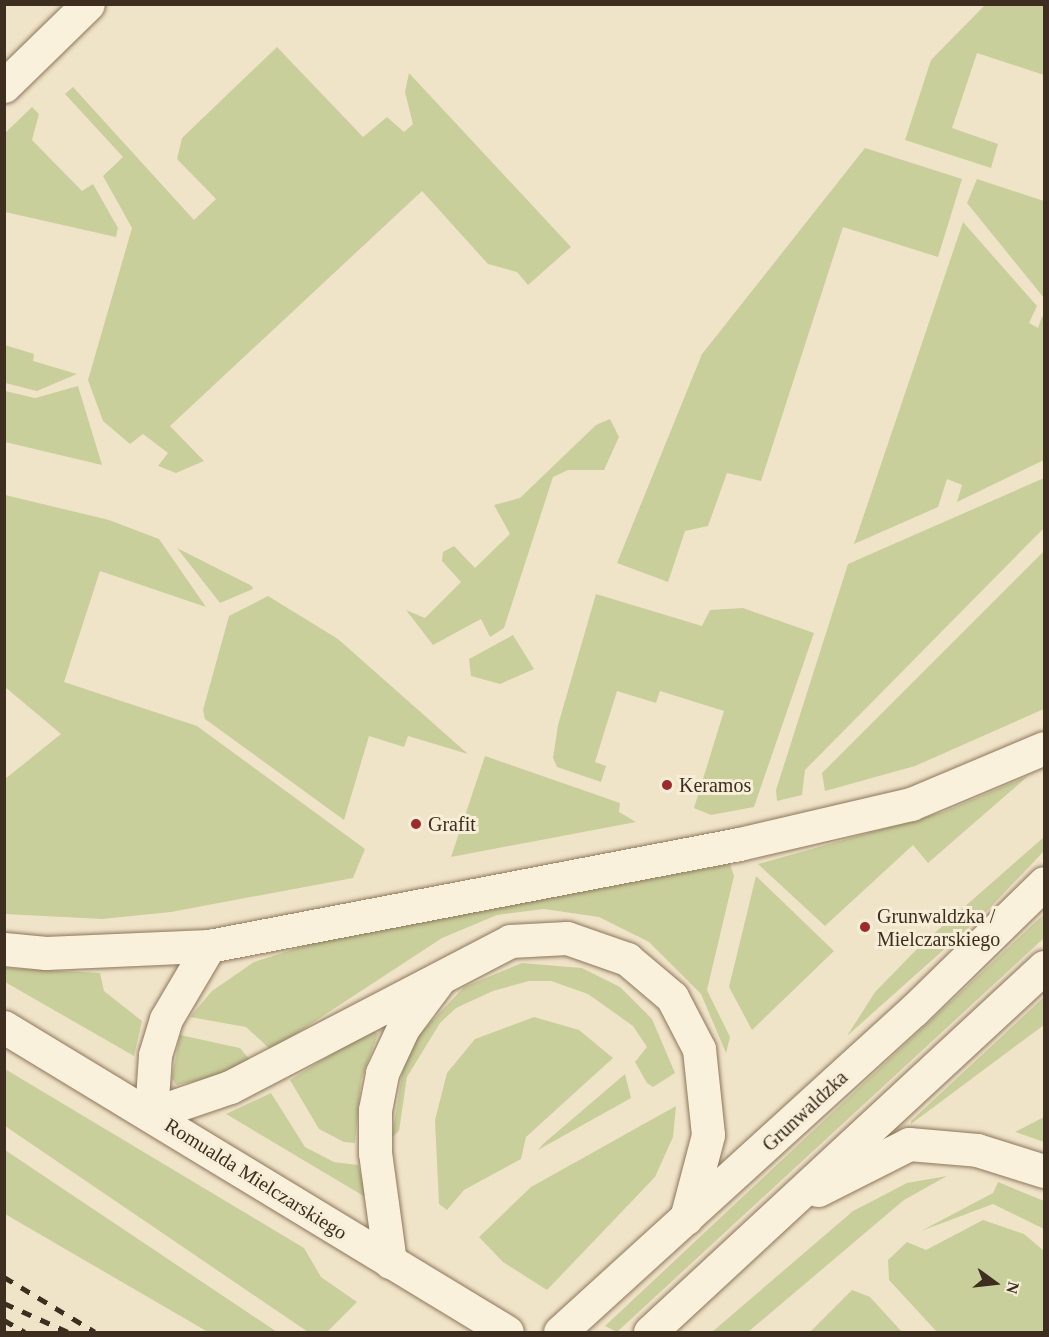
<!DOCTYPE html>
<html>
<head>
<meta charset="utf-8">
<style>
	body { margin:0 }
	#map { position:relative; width:1049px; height:1337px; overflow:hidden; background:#f0e4c8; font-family:"Times New Roman",serif }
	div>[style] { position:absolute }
	.green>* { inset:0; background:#c9cf9b }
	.roads { filter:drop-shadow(0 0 2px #8d765c) drop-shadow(0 0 2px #8d765c) }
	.street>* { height:33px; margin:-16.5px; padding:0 16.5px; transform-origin:16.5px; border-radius:16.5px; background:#faf1dc }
	.secondary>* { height:33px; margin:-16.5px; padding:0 16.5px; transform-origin:16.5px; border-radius:16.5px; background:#faf1dc }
	.rail>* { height:4.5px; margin-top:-2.25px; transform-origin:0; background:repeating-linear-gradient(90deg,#3d2e20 0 10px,transparent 0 20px) }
	.dots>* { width:16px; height:16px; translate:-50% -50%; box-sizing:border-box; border:3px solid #f7eed8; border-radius:50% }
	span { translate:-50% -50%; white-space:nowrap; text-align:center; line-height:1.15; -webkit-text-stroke:6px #f7eed8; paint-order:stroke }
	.poi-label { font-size:20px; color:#3d2e20 }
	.left { translate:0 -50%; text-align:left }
	.street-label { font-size:20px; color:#3d2e20 }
	.frame { position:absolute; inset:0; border:6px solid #3d2e20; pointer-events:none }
	.north { position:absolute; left:965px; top:1253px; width:60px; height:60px; -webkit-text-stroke:4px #f7eed8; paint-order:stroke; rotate:105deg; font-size:16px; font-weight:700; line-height:24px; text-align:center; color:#3d2e20 }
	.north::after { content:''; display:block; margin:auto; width:21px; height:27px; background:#3d2e20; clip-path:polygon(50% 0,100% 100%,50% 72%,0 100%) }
</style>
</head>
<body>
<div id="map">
	<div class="green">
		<div style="clip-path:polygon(985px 5px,1044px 5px,1044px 75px,977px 53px,952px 128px,998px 144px,991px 168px,905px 140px,931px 60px)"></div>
		<div style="clip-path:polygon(277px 47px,363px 137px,387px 117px,404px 132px,413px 124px,405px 92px,409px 73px,571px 247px,528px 285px,517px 272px,488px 264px,422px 191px,170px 426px,204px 461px,176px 473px,158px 466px,168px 453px,143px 434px,130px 444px,103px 421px,88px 380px,132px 228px,103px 176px,123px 157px,65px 94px,73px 87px,194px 220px,216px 199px,177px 159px,182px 138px)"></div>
		<div style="clip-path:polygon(32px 107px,39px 114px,32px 140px,82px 191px,93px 184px,118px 228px,116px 237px,5px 212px,5px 133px)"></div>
		<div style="clip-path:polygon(865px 148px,962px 179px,938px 257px,843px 227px,761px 481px,727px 473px,708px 526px,685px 531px,668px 582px,617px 563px,702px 354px)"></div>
		<div style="clip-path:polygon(977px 179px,1044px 201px,1044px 298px,967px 203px)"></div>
		<div style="clip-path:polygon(963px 222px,1037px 306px,1029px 323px,1038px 328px,1042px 316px,1044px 319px,1044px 460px,957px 502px,962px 485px,947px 479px,938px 507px,854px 544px)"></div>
		<div style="clip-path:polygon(5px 345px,34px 354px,33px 361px,77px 374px,37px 391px,5px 383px)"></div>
		<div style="clip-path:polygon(78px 386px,102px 465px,5px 442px,5px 391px,35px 398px)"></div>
		<div style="clip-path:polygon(610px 419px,619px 437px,604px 470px,568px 470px,553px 477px,504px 628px,490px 637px,481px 619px,433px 645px,406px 610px,425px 618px,461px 582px,442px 561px,443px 552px,454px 546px,475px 568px,510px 534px,494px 505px,520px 498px,596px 425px)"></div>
		<div style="clip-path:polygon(1044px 478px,1044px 528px,805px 770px,802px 795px,777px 801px,776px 790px,848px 564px)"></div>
		<div style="clip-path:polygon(5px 495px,109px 520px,159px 539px,206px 607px,100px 571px,64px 682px,197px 726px,365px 849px,353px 878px,171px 912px,102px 919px,5px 914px,5px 779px,61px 734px,5px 687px)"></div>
		<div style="clip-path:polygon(177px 548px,252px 586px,253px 589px,220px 603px)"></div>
		<div style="clip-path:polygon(1044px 551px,1044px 709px,915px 766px,825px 791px,822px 773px)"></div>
		<div style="clip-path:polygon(596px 594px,702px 626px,710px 610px,743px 608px,814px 633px,754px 807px,711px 815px,694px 808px,724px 711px,660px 691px,656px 703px,617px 691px,595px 762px,606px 766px,601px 782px,557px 767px,553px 758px,558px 725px)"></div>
		<div style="clip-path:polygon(268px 596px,338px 639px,468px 754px,408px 736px,404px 747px,369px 736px,344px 820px,205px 719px,203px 710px,229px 616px)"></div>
		<div style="clip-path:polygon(513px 635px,534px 669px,500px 684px,471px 676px,469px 659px)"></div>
		<div style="clip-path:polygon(485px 756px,620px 803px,619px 812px,636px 822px,451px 857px)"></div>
		<div style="clip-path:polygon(1028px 776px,928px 863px,913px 845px,825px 926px,758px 864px,943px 812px)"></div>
		<div style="clip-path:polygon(1044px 837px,1044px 851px,986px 912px,847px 1036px,875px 992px,922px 944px)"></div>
		<div style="clip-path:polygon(730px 864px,734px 876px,707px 990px,730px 1037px,726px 1053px,701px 994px,649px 942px,599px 917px,544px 909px,497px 915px,442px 938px,271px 1050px,246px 1027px,190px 1017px,212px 991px,254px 962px,323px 940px)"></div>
		<div style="clip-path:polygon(756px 876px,834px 951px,752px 1030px,729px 987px)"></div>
		<div style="clip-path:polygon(1044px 914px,1044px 938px,617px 1332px,605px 1326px)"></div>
		<div style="clip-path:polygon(522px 963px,582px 968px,620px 987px,652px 1019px,675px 1073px,653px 1087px,647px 1083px,635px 1062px,647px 1047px,633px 1026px,588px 994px,551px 981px,529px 981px,493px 991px,456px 1008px,440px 1023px,407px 1077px,399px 1131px,392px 1137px,403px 1069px,418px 1036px,464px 987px)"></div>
		<div style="clip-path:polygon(4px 968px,100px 973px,104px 991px,142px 1021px,134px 1056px,5px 982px)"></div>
		<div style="clip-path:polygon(1044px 997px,1044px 1025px,911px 1124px,911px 1121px)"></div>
		<div style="clip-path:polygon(534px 1017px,579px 1030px,613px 1058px,526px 1137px,521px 1159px,464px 1190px,447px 1210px,439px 1204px,435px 1120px,447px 1073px,475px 1039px)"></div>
		<div style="clip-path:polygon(371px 1030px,378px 1034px,361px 1080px,355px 1143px,344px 1142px,319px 1129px,290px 1080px)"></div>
		<div style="clip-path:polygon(180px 1035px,240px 1048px,250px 1060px,215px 1077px,176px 1085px,172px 1078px)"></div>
		<div style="clip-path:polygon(5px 1069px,304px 1248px,321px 1277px,357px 1302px,327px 1332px,308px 1332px,5px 1126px)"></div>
		<div style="clip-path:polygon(625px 1074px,631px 1098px,538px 1150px,543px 1144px)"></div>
		<div style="clip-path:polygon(271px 1093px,305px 1147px,334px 1162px,358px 1165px,367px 1198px,226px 1114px)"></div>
		<div style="clip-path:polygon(676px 1106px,673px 1137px,655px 1177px,547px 1290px,503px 1262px,479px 1237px,531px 1187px)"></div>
		<div style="clip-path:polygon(1044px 1117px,1044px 1142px,1015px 1132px)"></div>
		<div style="clip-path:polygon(5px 1150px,277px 1332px,208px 1332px,5px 1214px)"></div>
		<div style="clip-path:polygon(947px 1176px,904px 1200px,748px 1332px,712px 1332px,853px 1211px,907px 1183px)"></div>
		<div style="clip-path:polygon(998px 1182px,1044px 1201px,1044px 1229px,993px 1204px,921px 1231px,993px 1193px)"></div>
		<div style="clip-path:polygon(983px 1220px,1024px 1234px,1044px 1251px,1044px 1332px,937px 1332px,889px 1280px,888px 1260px,907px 1242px,926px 1250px)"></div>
		<div style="clip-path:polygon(852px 1290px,870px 1297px,902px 1332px,810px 1332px)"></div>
	</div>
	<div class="roads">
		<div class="street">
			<div style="left:4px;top:86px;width:117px;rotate:-44.3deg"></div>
		</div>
		<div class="secondary">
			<div style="left:4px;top:949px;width:42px;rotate:5.4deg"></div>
			<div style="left:46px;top:953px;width:163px;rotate:-2.5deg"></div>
			<div style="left:209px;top:946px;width:540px;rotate:-10.89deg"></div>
			<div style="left:739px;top:844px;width:177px;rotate:-13.1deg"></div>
			<div style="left:911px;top:804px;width:144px;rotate:-22.8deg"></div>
			<div style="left:4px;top:1027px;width:588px;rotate:31.23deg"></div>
			<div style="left:151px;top:1114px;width:83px;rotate:-18.9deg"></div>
			<div style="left:230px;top:1087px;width:316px;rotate:-27.5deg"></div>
			<div style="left:510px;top:941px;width:57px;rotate:-3deg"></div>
			<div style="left:567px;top:938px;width:64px;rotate:19.3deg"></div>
			<div style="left:627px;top:959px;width:59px;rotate:40.2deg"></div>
			<div style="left:672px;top:997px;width:59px;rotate:62.6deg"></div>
			<div style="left:699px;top:1049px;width:86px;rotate:84deg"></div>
			<div style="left:708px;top:1135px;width:86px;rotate:104.8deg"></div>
			<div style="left:151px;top:1114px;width:59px;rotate:-86.1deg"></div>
			<div style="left:155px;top:1055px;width:38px;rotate:-73deg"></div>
			<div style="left:166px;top:1019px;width:85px;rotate:-59.5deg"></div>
			<div style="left:818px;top:1190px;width:102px;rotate:-26.8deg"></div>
			<div style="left:909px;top:1144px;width:68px;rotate:5deg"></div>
			<div style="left:977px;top:1150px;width:70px;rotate:17.4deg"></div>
			<div style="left:390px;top:1262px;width:110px;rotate:-97.8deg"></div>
			<div style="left:375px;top:1153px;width:43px;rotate:-90deg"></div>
			<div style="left:375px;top:1110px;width:38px;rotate:-79deg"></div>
			<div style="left:382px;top:1073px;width:50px;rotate:-65deg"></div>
			<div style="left:403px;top:1028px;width:59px;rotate:-53.3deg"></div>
			<div style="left:560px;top:1332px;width:477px;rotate:-42.3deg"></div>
			<div style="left:913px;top:1011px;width:183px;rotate:-44.3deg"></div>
			<div style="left:650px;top:1332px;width:537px;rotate:-42.81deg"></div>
		</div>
	</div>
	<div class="rail">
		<div style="left:4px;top:1277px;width:106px;rotate:31.1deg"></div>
		<div style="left:4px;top:1303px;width:70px;rotate:24.4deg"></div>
		<div style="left:4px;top:1320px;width:24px;rotate:30deg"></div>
	</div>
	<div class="dots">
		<div style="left:667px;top:785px;background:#9e2a2b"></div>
		<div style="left:416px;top:824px;background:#9e2a2b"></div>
		<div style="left:865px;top:927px;background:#9e2a2b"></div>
	</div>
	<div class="poi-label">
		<span class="left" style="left:679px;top:785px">Keramos</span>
		<span class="left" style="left:428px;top:824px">Grafit</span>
		<span class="left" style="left:877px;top:928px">Grunwaldzka /<br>Mielczarskiego</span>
	</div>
	<div class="street-label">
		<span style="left:805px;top:1111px;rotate:-43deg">Grunwaldzka</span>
		<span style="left:256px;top:1179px;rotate:32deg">Romualda Mielczarskiego</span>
	</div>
	<div class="frame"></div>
	<div class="north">N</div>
</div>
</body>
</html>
